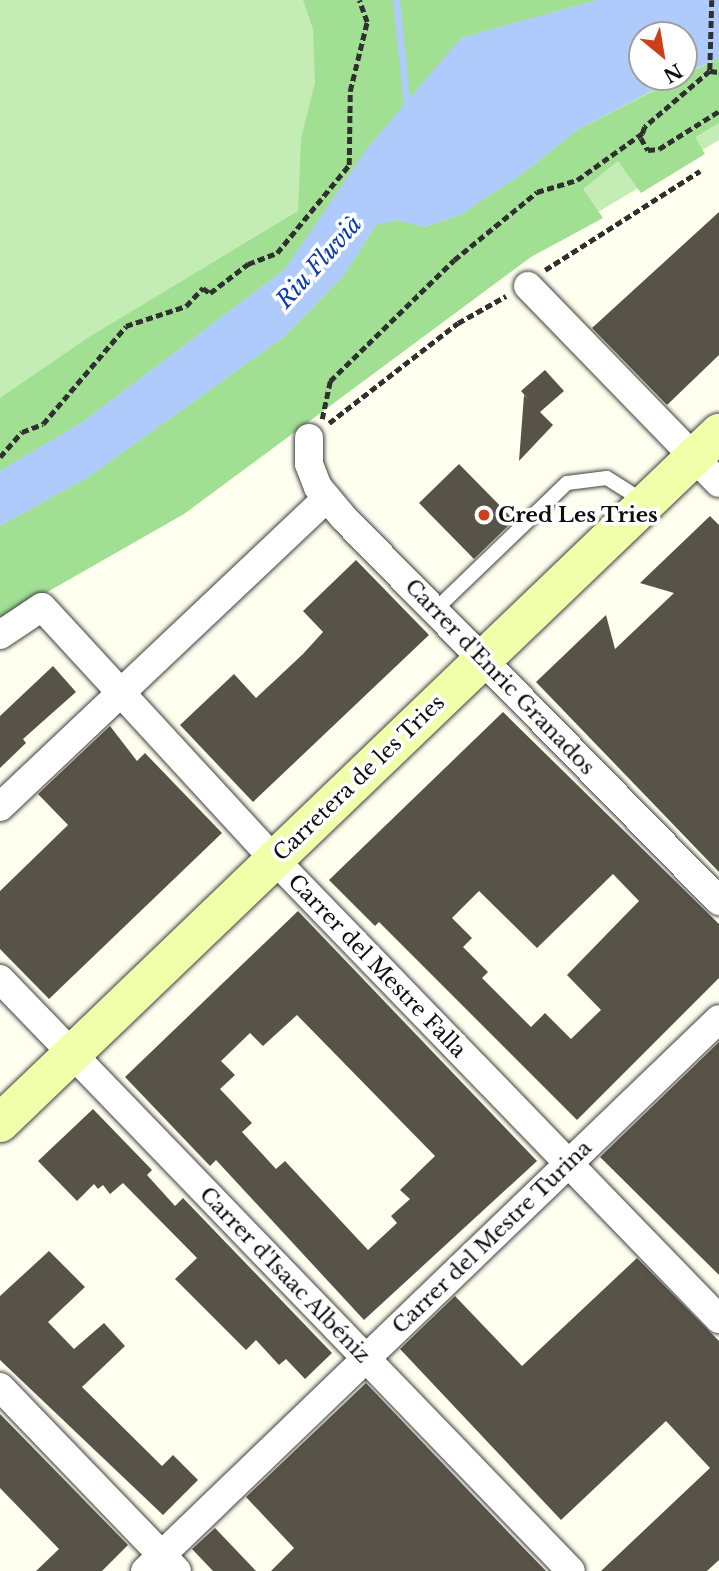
<!DOCTYPE html>
<html>
<head>
<meta charset="utf-8">
<style>
	body { margin:0 }
	#map { position:relative; width:719px; height:1571px; overflow:hidden; background:#feffef; font-family:"Libre Baskerville",serif }
	div>[style] { position:absolute }
	.green>* { inset:0; background:#c4edb5 }
	.forest>* { inset:0; background:#a1e093 }
	.water>* { inset:0; background:#afcbfb }
	.stream>* { height:7px; margin:-3.5px; padding:0 3.5px; transform-origin:3.5px; border-radius:3.5px; background:#afcbfb }
	.building>* { inset:0; background:#585349 }
	.path>* { height:4.5px; margin-top:-2.25px; transform-origin:0; background:repeating-linear-gradient(90deg,#303030 0 7px,transparent 0 10.5px) }
	.roads { filter:drop-shadow(0 0 2px #414141) drop-shadow(0 0 2px #414141) }
	.lane>* { height:14px; margin:-7px; padding:0 7px; transform-origin:7px; border-radius:7px; background:#fff }
	.street>* { height:28px; margin:-14px; padding:0 14px; transform-origin:14px; border-radius:14px; background:#fff }
	.secondary>* { height:38px; margin:-19px; padding:0 19px; transform-origin:19px; border-radius:19px; background:#f2ffaa }
	.dots>* { width:19px; height:19px; translate:-50% -50%; box-sizing:border-box; border:4px solid #fff; border-radius:50% }
	span { translate:-50% -50%; white-space:nowrap; text-align:center; line-height:1.15; -webkit-text-stroke:7px #fff; paint-order:stroke }
	.poi-label { font-size:21px; color:#0e0e0e; font-weight:700 }
	.left { translate:0 -50%; text-align:left }
	.street-label { font-size:21px; color:#0e0e0e }
	.water-label { font-size:23px; color:#0c3cab; font-style:italic }
	.north { position:absolute; left:628px; top:21px; width:70px; height:70px; box-sizing:border-box; background:#fff; border:2px solid #9f9f9f; border-radius:50%; rotate:150deg; font-size:19px; font-weight:700; line-height:28px; text-align:center; color:#0e0e0e }
	.north::after { content:''; display:block; margin:auto; width:24px; height:32px; background:#cb3f19; clip-path:polygon(50% 0,100% 100%,50% 72%,0 100%) }
</style>
</head>
<body>
<div id="map">
	<div class="green">
		<div style="clip-path:polygon(evenodd,0 0,719px 0,719px 140px,178px 462px,0 586px,0 0,642px 35px,684px 35px,684px 77px,642px 77px,642px 35px)"></div>
	</div>
	<div class="forest">
		<div style="clip-path:polygon(303px 0,597px 0,461px 38px,285px 269px,81px 423px,0 471px,0 398px,89px 337px,298px 211px,301px 139px,315px 83px,313px 29px)"></div>
		<div style="clip-path:polygon(719px 58px,719px 123px,695px 137px,705px 154px,641px 193px,618px 161px,583px 189px,603px 218px,531px 257px,184px 514px,0 619px,0 526px,87px 478px,284px 337px,344px 275px,376px 225px,396px 220px,425px 227px,460px 215px,525px 172px,577px 130px)"></div>
	</div>
	<div class="water">
		<div style="clip-path:polygon(597px 0,719px 0,719px 58px,684px 74px,684px 35px,642px 35px,642px 77px,678px 77px,577px 130px,525px 172px,460px 215px,424px 227px,396px 220px,376px 225px,344px 275px,284px 337px,87px 478px,0 526px,0 471px,81px 423px,285px 269px,368px 147px,461px 38px)"></div>
	</div>
	<div class="stream">
		<div style="left:396px;top:0;width:108px;rotate:84.1deg"></div>
	</div>
	<div class="building">
		<div style="clip-path:polygon(719px 212px,719px 355px,667px 405px,592px 328px)"></div>
		<div style="clip-path:polygon(545px 370px,564px 391px,540px 412px,553px 425px,519px 461px,524px 395px,528px 399px,521px 391px)"></div>
		<div style="clip-path:polygon(459px 464px,514px 520px,474px 559px,419px 503px)"></div>
		<div style="clip-path:polygon(710px 516px,719px 525px,719px 872px,536px 682px,606px 615px,615px 649px,674px 593px,640px 583px)"></div>
		<div style="clip-path:polygon(356px 560px,429px 635px,253px 802px,180px 725px,234px 674px,256px 698px,303px 654px,323px 632px,303px 611px)"></div>
		<div style="clip-path:polygon(53px 666px,76px 692px,23px 739px,26px 743px,0 768px,0 716px)"></div>
		<div style="clip-path:polygon(evenodd,503px 712px,719px 924px,719px 978px,577px 1120px,379px 922px,375px 926px,329px 880px,503px 712px,613px 874px,639px 901px,567px 975px,601px 1010px,571px 1039px,545px 1013px,531px 1027px,482px 978px,488px 972px,463px 947px,472px 938px,452px 918px,479px 891px,537px 948px,613px 874px)"></div>
		<div style="clip-path:polygon(110px 726px,137px 761px,145px 753px,222px 833px,49px 999px,0 949px,0 891px,68px 825px,38px 794px)"></div>
		<div style="clip-path:polygon(evenodd,298px 911px,537px 1161px,364px 1320px,216px 1160px,210px 1166px,125px 1077px,298px 911px,297px 1015px,435px 1156px,400px 1190px,410px 1199px,391px 1216px,397px 1223px,368px 1250px,285px 1161px,276px 1169px,242px 1132px,252px 1123px,220px 1089px,235px 1075px,221px 1061px,250px 1033px,263px 1046px,297px 1015px)"></div>
		<div style="clip-path:polygon(719px 1042px,719px 1275px,600px 1157px)"></div>
		<div style="clip-path:polygon(93px 1109px,152px 1170px,147px 1175px,175px 1206px,183px 1198px,332px 1353px,305px 1379px,286px 1359px,279px 1365px,256px 1340px,246px 1350px,175px 1279px,197px 1258px,123px 1183px,110px 1194px,103px 1185px,98px 1189px,94px 1184px,77px 1201px,38px 1161px)"></div>
		<div style="clip-path:polygon(49px 1251px,85px 1287px,48px 1322px,74px 1349px,104px 1323px,125px 1346px,82px 1387px,162px 1466px,173px 1455px,198px 1480px,163px 1515px,0 1360px,0 1296px)"></div>
		<div style="clip-path:polygon(637px 1258px,719px 1341px,719px 1560px,707px 1571px,601px 1571px,710px 1468px,666px 1421px,561px 1520px,400px 1349px,455px 1296px,522px 1366px)"></div>
		<div style="clip-path:polygon(366px 1383px,510px 1534px,546px 1571px,271px 1571px,294px 1548px,246px 1497px)"></div>
		<div style="clip-path:polygon(0 1414px,128px 1545px,102px 1571px,36px 1571px,59px 1549px,0 1488px)"></div>
		<div style="clip-path:polygon(215px 1528px,256px 1571px,213px 1571px,192px 1549px)"></div>
	</div>
	<div class="path">
		<div style="left:712px;top:0;width:71px;rotate:91.6deg"></div>
		<div style="left:710px;top:71px;width:86px;rotate:139.3deg"></div>
		<div style="left:645px;top:127px;width:12px;rotate:110deg"></div>
		<div style="left:641px;top:138px;width:14px;rotate:60deg"></div>
		<div style="left:648px;top:150px;width:11px;rotate:-5deg"></div>
		<div style="left:659px;top:149px;width:71px;rotate:-32.3deg"></div>
		<div style="left:710px;top:71px;width:9px;rotate:6deg"></div>
		<div style="left:545px;top:270px;width:184px;rotate:-32.6deg"></div>
		<div style="left:322px;top:419px;width:39px;rotate:-78deg"></div>
		<div style="left:330px;top:381px;width:173px;rotate:-44.3deg"></div>
		<div style="left:454px;top:260px;width:107px;rotate:-39.3deg"></div>
		<div style="left:537px;top:192px;width:42px;rotate:-16.7deg"></div>
		<div style="left:577px;top:180px;width:82px;rotate:-35.6deg"></div>
		<div style="left:329px;top:423px;width:163px;rotate:-37.8deg"></div>
		<div style="left:458px;top:323px;width:55px;rotate:-29.4deg"></div>
		<div style="left:0;top:457px;width:33px;rotate:-49deg"></div>
		<div style="left:22px;top:432px;width:22px;rotate:-21deg"></div>
		<div style="left:43px;top:424px;width:128px;rotate:-49.7deg"></div>
		<div style="left:126px;top:326px;width:63px;rotate:-18.4deg"></div>
		<div style="left:186px;top:306px;width:25px;rotate:-47deg"></div>
		<div style="left:203px;top:288px;width:9px;rotate:36deg"></div>
		<div style="left:210px;top:293px;width:48px;rotate:-37.3deg"></div>
		<div style="left:248px;top:264px;width:31px;rotate:-21deg"></div>
		<div style="left:277px;top:253px;width:114px;rotate:-50.7deg"></div>
		<div style="left:349px;top:165px;width:74px;rotate:-89.2deg"></div>
		<div style="left:350px;top:91px;width:71px;rotate:-76.2deg"></div>
		<div style="left:367px;top:22px;width:23px;rotate:-110deg"></div>
	</div>
	<div class="roads">
		<div class="lane">
			<div style="left:435px;top:610px;width:183px;rotate:-43.9deg"></div>
			<div style="left:567px;top:483px;width:40px;rotate:-7.1deg"></div>
			<div style="left:607px;top:478px;width:45px;rotate:32.3deg"></div>
		</div>
		<div class="street">
			<div style="left:528px;top:286px;width:274px;rotate:45.9deg"></div>
			<div style="left:309px;top:438px;width:26px;rotate:90deg"></div>
			<div style="left:309px;top:464px;width:25px;rotate:69deg"></div>
			<div style="left:318px;top:487px;width:40px;rotate:50deg"></div>
			<div style="left:344px;top:518px;width:536px;rotate:45.6deg"></div>
			<div style="left:0;top:635px;width:50px;rotate:-33.7deg"></div>
			<div style="left:42px;top:607px;width:343px;rotate:47.4deg"></div>
			<div style="left:274px;top:859px;width:640px;rotate:45.95deg"></div>
			<div style="left:0;top:807px;width:450px;rotate:-43.4deg"></div>
			<div style="left:0;top:979px;width:822px;rotate:46.03deg"></div>
			<div style="left:0;top:1387px;width:255px;rotate:46.1deg"></div>
			<div style="left:145px;top:1571px;width:796px;rotate:-43.88deg"></div>
		</div>
		<div class="secondary">
			<div style="left:0;top:1123px;width:997px;rotate:-43.82deg"></div>
		</div>
	</div>
	<div class="dots">
		<div style="left:484px;top:515px;background:#cb3f19"></div>
	</div>
	<div class="poi-label">
		<span class="left" style="left:498px;top:515px">Cred Les Tries</span>
	</div>
	<div class="street-label">
		<span style="left:500px;top:677px;rotate:46deg">Carrer d'Enric Granados</span>
		<span style="left:359px;top:778px;rotate:-44deg">Carretera de les Tries</span>
		<span style="left:377px;top:966px;rotate:46deg">Carrer del Mestre Falla</span>
		<span style="left:492px;top:1237px;rotate:-44deg">Carrer del Mestre Turina</span>
		<span style="left:285px;top:1275px;rotate:46deg">Carrer d'Isaac Albéniz</span>
	</div>
	<div class="water-label">
		<span style="left:319px;top:262px;rotate:-48deg">Riu Fluvià</span>
	</div>
	<div class="north">N</div>
</div>
</body>
</html>
